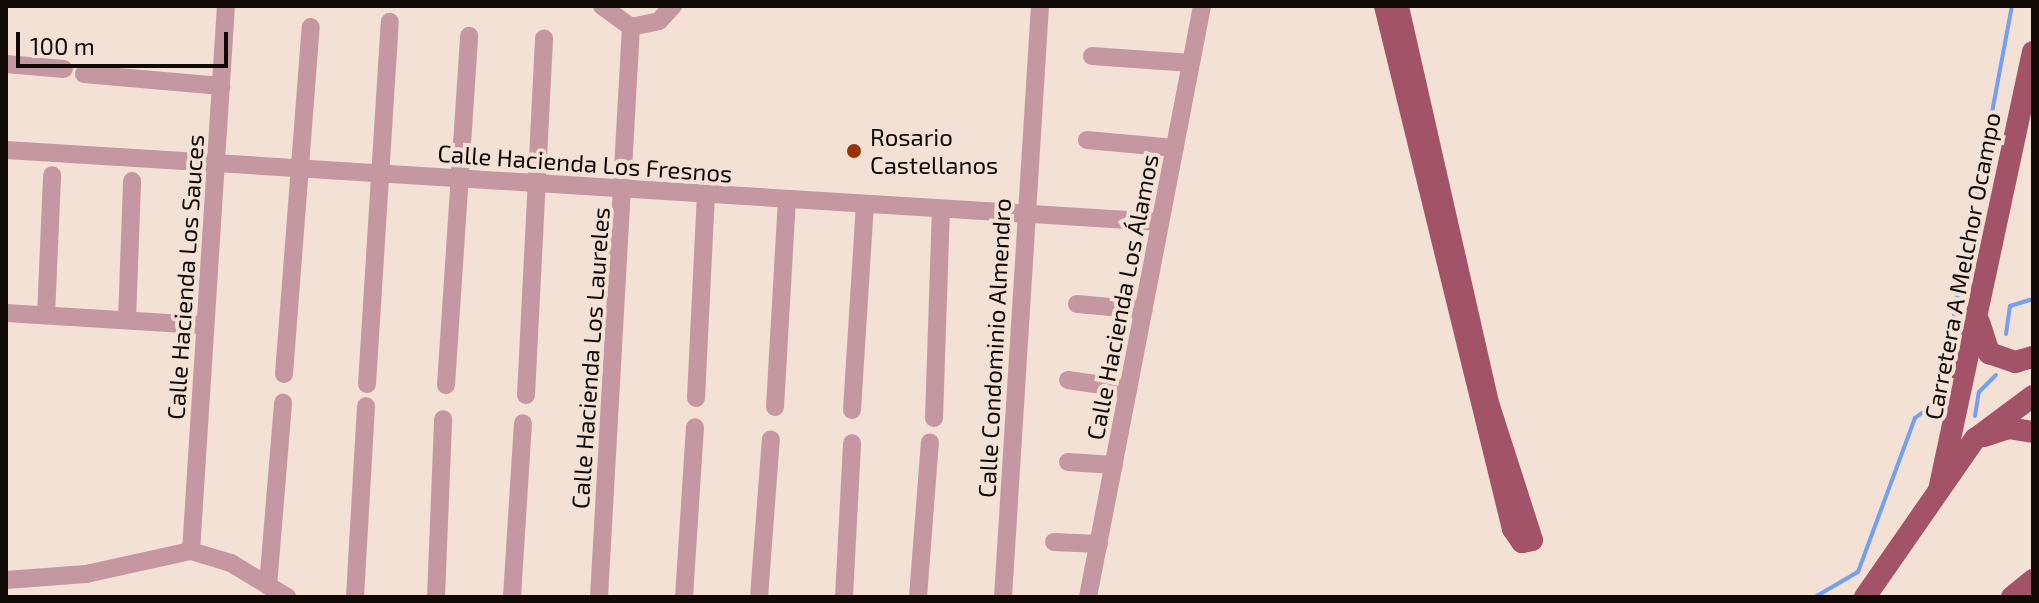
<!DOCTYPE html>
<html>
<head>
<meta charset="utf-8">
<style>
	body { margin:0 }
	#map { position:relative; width:2039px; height:603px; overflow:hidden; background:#f3e1d6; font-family:"Exo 2",sans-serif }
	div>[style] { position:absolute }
	.stream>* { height:4px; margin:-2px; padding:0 2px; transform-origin:2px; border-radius:2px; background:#75a0ee }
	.minor>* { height:18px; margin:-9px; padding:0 9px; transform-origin:9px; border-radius:9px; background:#c597a0 }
	.major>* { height:22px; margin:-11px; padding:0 11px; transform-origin:11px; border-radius:11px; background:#a25367 }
	.dots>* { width:22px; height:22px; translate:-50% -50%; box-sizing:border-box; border:4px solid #f3e1d6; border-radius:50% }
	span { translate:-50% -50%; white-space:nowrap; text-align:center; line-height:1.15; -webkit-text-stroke:8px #f3e1d6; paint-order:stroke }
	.poi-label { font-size:24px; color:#100a07 }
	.left { translate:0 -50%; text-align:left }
	.street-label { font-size:24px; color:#100a07 }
	.frame { position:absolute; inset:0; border:8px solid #100a07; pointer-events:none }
	.scale { position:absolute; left:16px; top:32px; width:212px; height:36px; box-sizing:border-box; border:4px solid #100a07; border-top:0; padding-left:10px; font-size:24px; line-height:28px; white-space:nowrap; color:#100a07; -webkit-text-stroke:6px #f3e1d6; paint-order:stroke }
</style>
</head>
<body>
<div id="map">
	<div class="stream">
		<div style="left:2006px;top:334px;width:28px;rotate:-82deg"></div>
		<div style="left:2010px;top:306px;width:24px;rotate:-17deg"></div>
		<div style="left:1975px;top:416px;width:24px;rotate:-81deg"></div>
		<div style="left:1979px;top:392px;width:24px;rotate:-45deg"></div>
		<div style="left:1815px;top:597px;width:50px;rotate:-30.2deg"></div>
		<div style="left:1858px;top:572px;width:164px;rotate:-69.7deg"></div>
		<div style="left:1915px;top:418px;width:29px;rotate:-36deg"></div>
		<div style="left:1938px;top:401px;width:402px;rotate:-79.4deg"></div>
	</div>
	<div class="minor">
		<div style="left:602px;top:6px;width:36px;rotate:36deg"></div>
		<div style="left:631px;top:27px;width:29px;rotate:-12deg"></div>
		<div style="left:659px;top:21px;width:21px;rotate:-47deg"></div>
		<div style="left:1092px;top:56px;width:99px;rotate:4deg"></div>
		<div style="left:6px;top:64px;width:58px;rotate:4.9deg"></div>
		<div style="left:84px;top:74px;width:138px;rotate:5deg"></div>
		<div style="left:1087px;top:140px;width:88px;rotate:5.2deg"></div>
		<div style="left:6px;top:150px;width:1156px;rotate:3.57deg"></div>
		<div style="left:1077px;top:304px;width:67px;rotate:5.1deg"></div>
		<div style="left:6px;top:313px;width:199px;rotate:3.5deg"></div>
		<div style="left:46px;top:315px;width:140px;rotate:-87.5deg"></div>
		<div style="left:127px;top:320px;width:139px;rotate:-87.9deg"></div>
		<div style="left:284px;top:374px;width:348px;rotate:-85.6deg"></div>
		<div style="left:1068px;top:380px;width:61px;rotate:8.5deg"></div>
		<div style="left:367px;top:384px;width:363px;rotate:-86.4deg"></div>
		<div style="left:446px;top:385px;width:350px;rotate:-86.2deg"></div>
		<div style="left:526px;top:395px;width:357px;rotate:-87.1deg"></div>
		<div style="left:696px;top:398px;width:202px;rotate:-87.2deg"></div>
		<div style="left:775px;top:407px;width:207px;rotate:-86.7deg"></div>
		<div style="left:852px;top:410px;width:205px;rotate:-86.4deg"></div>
		<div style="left:934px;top:418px;width:209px;rotate:-88.1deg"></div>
		<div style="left:1068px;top:462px;width:46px;rotate:3.7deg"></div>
		<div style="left:1054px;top:542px;width:45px;rotate:2.5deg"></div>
		<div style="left:191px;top:551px;width:546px;rotate:-86.33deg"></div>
		<div style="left:6px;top:580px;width:80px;rotate:-4.3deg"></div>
		<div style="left:86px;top:574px;width:107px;rotate:-12.4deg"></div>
		<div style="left:191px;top:551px;width:42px;rotate:16.7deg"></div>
		<div style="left:231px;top:563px;width:66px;rotate:31.3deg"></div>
		<div style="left:268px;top:586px;width:184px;rotate:-85.3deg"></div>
		<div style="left:355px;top:597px;width:191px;rotate:-86.7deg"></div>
		<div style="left:436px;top:597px;width:178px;rotate:-87.7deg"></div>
		<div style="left:512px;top:597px;width:174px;rotate:-86.4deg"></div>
		<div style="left:599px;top:597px;width:571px;rotate:-86.79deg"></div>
		<div style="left:684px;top:597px;width:170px;rotate:-86.3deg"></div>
		<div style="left:759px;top:597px;width:158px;rotate:-85.7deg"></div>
		<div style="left:844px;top:597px;width:154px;rotate:-87deg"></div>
		<div style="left:918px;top:597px;width:155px;rotate:-85.6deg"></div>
		<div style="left:1003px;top:597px;width:592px;rotate:-86.42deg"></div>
		<div style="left:1088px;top:597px;width:602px;rotate:-79.08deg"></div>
	</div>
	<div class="major">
		<div style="left:1385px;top:6px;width:538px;rotate:76.25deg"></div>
		<div style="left:1513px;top:529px;width:16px;rotate:55deg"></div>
		<div style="left:1522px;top:542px;width:10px;rotate:-11deg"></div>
		<div style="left:1532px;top:540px;width:144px;rotate:-107.8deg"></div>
		<div style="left:1488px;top:403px;width:407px;rotate:-102.8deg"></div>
		<div style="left:1979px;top:322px;width:33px;rotate:72deg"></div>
		<div style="left:1989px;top:353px;width:28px;rotate:19deg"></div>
		<div style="left:2015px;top:362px;width:19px;rotate:-16deg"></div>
		<div style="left:1984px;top:436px;width:25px;rotate:-18deg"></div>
		<div style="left:2008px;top:428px;width:25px;rotate:9deg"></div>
		<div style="left:1939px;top:490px;width:448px;rotate:-77.9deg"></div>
		<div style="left:1865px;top:597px;width:193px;rotate:-55.2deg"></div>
		<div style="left:1975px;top:439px;width:72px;rotate:-36.6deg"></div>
		<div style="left:2012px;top:597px;width:27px;rotate:-39deg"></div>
	</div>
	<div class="dots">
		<div style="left:854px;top:151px;background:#983302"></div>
	</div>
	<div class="poi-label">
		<span class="left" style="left:870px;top:151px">Rosario<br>Castellanos</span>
	</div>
	<div class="street-label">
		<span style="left:585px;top:163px;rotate:4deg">Calle Hacienda Los Fresnos</span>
		<span style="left:1962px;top:266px;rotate:-79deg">Carretera A Melchor Ocampo</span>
		<span style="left:185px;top:277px;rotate:-86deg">Calle Hacienda Los Sauces</span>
		<span style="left:1122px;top:297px;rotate:-79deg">Calle Hacienda Los Álamos</span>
		<span style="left:994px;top:348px;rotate:-87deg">Calle Condominio Almendro</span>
		<span style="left:590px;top:358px;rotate:-86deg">Calle Hacienda Los Laureles</span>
	</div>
	<div class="frame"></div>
	<div class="scale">100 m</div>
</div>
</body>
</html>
